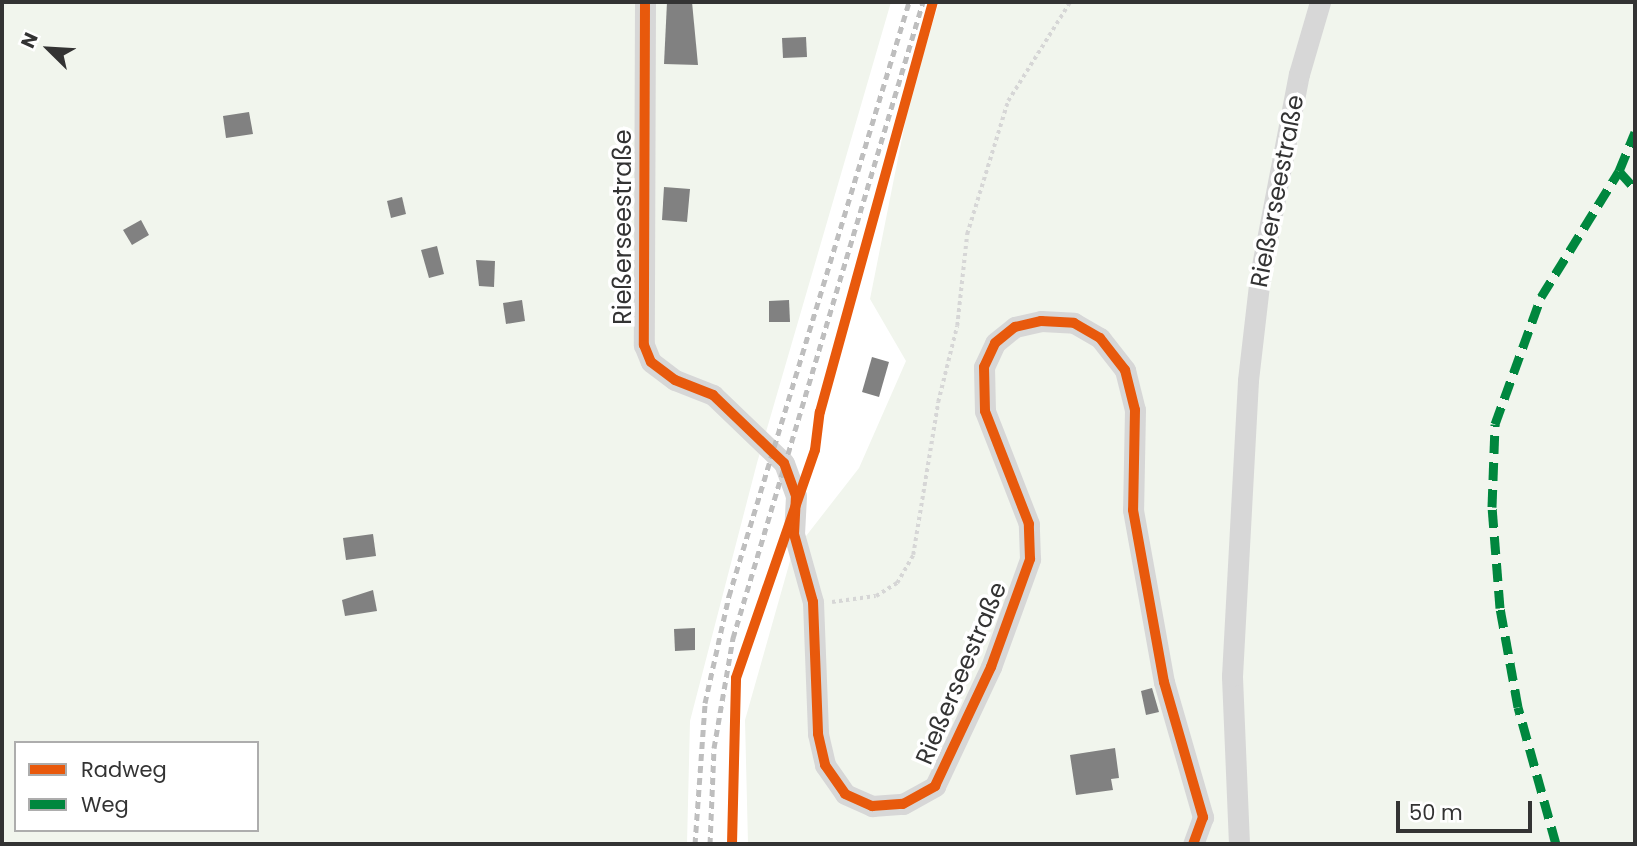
<!DOCTYPE html>
<html>
<head>
<meta charset="utf-8">
<style>
	body { margin:0 }
	#map { position:relative; width:1637px; height:846px; overflow:hidden; background:#fff; font-family:Poppins,sans-serif }
	div>[style] { position:absolute }
	.green>* { inset:0; background:#f1f5ed }
	.building>* { inset:0; background:#818181 }
	.path>* { height:3.5px; margin-top:-1.75px; transform-origin:0; background:repeating-linear-gradient(90deg,#d6d6d6 0 3.5px,transparent 0 7px) }
	.minor>* { height:21px; margin:-10.5px; padding:0 10.5px; transform-origin:10.5px; border-radius:10.5px; background:#d7d7d7 }
	.rail>* { height:5px; margin-top:-2.5px; transform-origin:0; background:repeating-linear-gradient(90deg,#bebebe 0 7px,transparent 0 12px) }
	.quiet>* { height:9px; margin-top:-4.5px; transform-origin:0; background:repeating-linear-gradient(90deg,#00873e 0 18px,transparent 0 27px) }
	.cycleway>* { height:10px; margin:-5px; padding:0 5px; transform-origin:5px; border-radius:5px; background:#e8590c }
	span { translate:-50% -50%; white-space:nowrap; text-align:center; line-height:1.15; -webkit-text-stroke:7px #fff; paint-order:stroke }
	.street-label { font-size:24px; color:#333 }
	.frame { position:absolute; inset:0; border:4px solid #333; pointer-events:none }
	.legend { position:absolute; left:14px; top:741px; width:245px; height:91px; box-sizing:border-box; background:#fff; border:2px solid #adadad; margin:0; padding:9px 12px; list-style:none; font-size:21px; color:#333 }
	.legend li { display:flex; align-items:center; gap:14px; height:35px }
	.legend b { width:35px; border:2px solid #adadad }
	.north { position:absolute; left:14px; top:14px; width:70px; height:70px; -webkit-text-stroke:5px #fff; paint-order:stroke; rotate:294deg; font-size:19px; font-weight:700; line-height:28px; text-align:center; color:#333 }
	.north::after { content:''; display:block; margin:auto; width:24px; height:32px; background:#333; clip-path:polygon(50% 0,100% 100%,50% 72%,0 100%) }
	.scale { position:absolute; left:1396px; top:801px; width:136px; height:32px; box-sizing:border-box; border:4px solid #333; border-top:0; padding-left:9px; font-size:21px; line-height:24px; white-space:nowrap; color:#333; -webkit-text-stroke:5px #fff; paint-order:stroke }
</style>
</head>
<body>
<div id="map">
	<div class="green">
		<div style="clip-path:polygon(evenodd,2px 2px,891px 2px,757px 463px,690px 721px,687px 844px,2px 844px,2px 2px,16px 743px,257px 743px,257px 830px,16px 830px,16px 743px)"></div>
		<div style="clip-path:polygon(939px 2px,1635px 2px,1635px 844px,748px 844px,745px 720px,792px 554px,859px 468px,906px 361px,870px 299px,910px 98px)"></div>
	</div>
	<div class="building">
		<div style="clip-path:polygon(667px 2px,692px 2px,698px 65px,664px 64px)"></div>
		<div style="clip-path:polygon(806px 37px,807px 57px,783px 58px,782px 38px)"></div>
		<div style="clip-path:polygon(249px 112px,253px 134px,226px 138px,223px 116px)"></div>
		<div style="clip-path:polygon(664px 187px,690px 189px,687px 222px,662px 220px)"></div>
		<div style="clip-path:polygon(402px 197px,406px 214px,391px 218px,387px 201px)"></div>
		<div style="clip-path:polygon(141px 220px,149px 235px,132px 245px,123px 230px)"></div>
		<div style="clip-path:polygon(437px 246px,444px 274px,429px 278px,421px 250px)"></div>
		<div style="clip-path:polygon(476px 260px,495px 261px,494px 287px,479px 286px)"></div>
		<div style="clip-path:polygon(522px 300px,525px 321px,506px 324px,503px 303px)"></div>
		<div style="clip-path:polygon(789px 300px,790px 322px,769px 322px,769px 301px)"></div>
		<div style="clip-path:polygon(872px 357px,889px 362px,879px 397px,862px 392px)"></div>
		<div style="clip-path:polygon(373px 534px,376px 556px,346px 560px,343px 538px)"></div>
		<div style="clip-path:polygon(373px 590px,377px 611px,345px 616px,342px 600px)"></div>
		<div style="clip-path:polygon(695px 628px,695px 650px,675px 651px,674px 629px)"></div>
		<div style="clip-path:polygon(1152px 688px,1159px 712px,1146px 715px,1141px 691px)"></div>
		<div style="clip-path:polygon(1115px 748px,1119px 778px,1111px 779px,1113px 790px,1076px 795px,1070px 755px)"></div>
	</div>
	<div class="path">
		<div style="left:832px;top:602px;width:44px;rotate:-7.8deg"></div>
		<div style="left:876px;top:596px;width:25px;rotate:-32deg"></div>
		<div style="left:897px;top:583px;width:32px;rotate:-60deg"></div>
		<div style="left:913px;top:555px;width:155px;rotate:-80.7deg"></div>
		<div style="left:938px;top:402px;width:78px;rotate:-76deg"></div>
		<div style="left:957px;top:326px;width:93px;rotate:-83.8deg"></div>
		<div style="left:967px;top:234px;width:139px;rotate:-72.9deg"></div>
		<div style="left:1008px;top:101px;width:117px;rotate:-57.9deg"></div>
	</div>
	<div class="minor">
		<div style="left:645px;top:2px;width:343px;rotate:90.2deg"></div>
		<div style="left:644px;top:345px;width:18px;rotate:68deg"></div>
		<div style="left:651px;top:362px;width:30px;rotate:37deg"></div>
		<div style="left:675px;top:380px;width:41px;rotate:21.5deg"></div>
		<div style="left:713px;top:395px;width:98px;rotate:43.8deg"></div>
		<div style="left:784px;top:463px;width:35px;rotate:70deg"></div>
		<div style="left:796px;top:496px;width:38px;rotate:93deg"></div>
		<div style="left:794px;top:534px;width:71px;rotate:74.4deg"></div>
		<div style="left:813px;top:602px;width:132px;rotate:87.8deg"></div>
		<div style="left:818px;top:734px;width:32px;rotate:77deg"></div>
		<div style="left:825px;top:765px;width:35px;rotate:55deg"></div>
		<div style="left:845px;top:794px;width:30px;rotate:24deg"></div>
		<div style="left:872px;top:806px;width:31px;rotate:-4deg"></div>
		<div style="left:903px;top:804px;width:37px;rotate:-29deg"></div>
		<div style="left:935px;top:786px;width:132px;rotate:-64.8deg"></div>
		<div style="left:991px;top:667px;width:115px;rotate:-70.1deg"></div>
		<div style="left:1030px;top:559px;width:35px;rotate:-92deg"></div>
		<div style="left:1029px;top:524px;width:121px;rotate:-111.3deg"></div>
		<div style="left:985px;top:411px;width:44px;rotate:-91.3deg"></div>
		<div style="left:984px;top:367px;width:26px;rotate:-65deg"></div>
		<div style="left:995px;top:343px;width:26px;rotate:-39deg"></div>
		<div style="left:1015px;top:327px;width:27px;rotate:-13deg"></div>
		<div style="left:1041px;top:321px;width:33px;rotate:3deg"></div>
		<div style="left:1074px;top:323px;width:30px;rotate:30deg"></div>
		<div style="left:1100px;top:338px;width:41px;rotate:52deg"></div>
		<div style="left:1125px;top:370px;width:41px;rotate:76deg"></div>
		<div style="left:1135px;top:410px;width:100px;rotate:91.1deg"></div>
		<div style="left:1133px;top:510px;width:175px;rotate:79.8deg"></div>
		<div style="left:1164px;top:682px;width:141px;rotate:73.9deg"></div>
		<div style="left:1203px;top:817px;width:29px;rotate:110deg"></div>
		<div style="left:1239px;top:844px;width:168px;rotate:-92.4deg"></div>
		<div style="left:1232px;top:676px;width:296px;rotate:-86.9deg"></div>
		<div style="left:1248px;top:380px;width:105px;rotate:-83.4deg"></div>
		<div style="left:1260px;top:276px;width:206px;rotate:-79.1deg"></div>
		<div style="left:1299px;top:74px;width:75px;rotate:-73.7deg"></div>
	</div>
	<div class="rail">
		<div style="left:695px;top:844px;width:141px;rotate:-85.9deg"></div>
		<div style="left:705px;top:703px;width:110px;rotate:-77.4deg"></div>
		<div style="left:729px;top:596px;width:621px;rotate:-73.14deg"></div>
		<div style="left:710px;top:844px;width:96px;rotate:-87.6deg"></div>
		<div style="left:714px;top:748px;width:112px;rotate:-80.2deg"></div>
		<div style="left:733px;top:638px;width:664px;rotate:-73.37deg"></div>
	</div>
	<div class="quiet">
		<div style="left:1619px;top:171px;width:24px;rotate:48deg"></div>
		<div style="left:1556px;top:844px;width:142px;rotate:-105.5deg"></div>
		<div style="left:1518px;top:707px;width:101px;rotate:-100.3deg"></div>
		<div style="left:1500px;top:608px;width:101px;rotate:-94.5deg"></div>
		<div style="left:1492px;top:507px;width:83px;rotate:-87.9deg"></div>
		<div style="left:1495px;top:424px;width:135px;rotate:-70.1deg"></div>
		<div style="left:1541px;top:297px;width:148px;rotate:-58.2deg"></div>
		<div style="left:1619px;top:171px;width:42px;rotate:-67.7deg"></div>
	</div>
	<div class="cycleway">
		<div style="left:645px;top:2px;width:343px;rotate:90.2deg"></div>
		<div style="left:644px;top:345px;width:18px;rotate:68deg"></div>
		<div style="left:651px;top:362px;width:30px;rotate:37deg"></div>
		<div style="left:675px;top:380px;width:41px;rotate:21.5deg"></div>
		<div style="left:713px;top:395px;width:98px;rotate:43.8deg"></div>
		<div style="left:784px;top:463px;width:35px;rotate:70deg"></div>
		<div style="left:796px;top:496px;width:38px;rotate:93deg"></div>
		<div style="left:794px;top:534px;width:71px;rotate:74.4deg"></div>
		<div style="left:813px;top:602px;width:132px;rotate:87.8deg"></div>
		<div style="left:818px;top:734px;width:32px;rotate:77deg"></div>
		<div style="left:825px;top:765px;width:35px;rotate:55deg"></div>
		<div style="left:845px;top:794px;width:30px;rotate:24deg"></div>
		<div style="left:872px;top:806px;width:31px;rotate:-4deg"></div>
		<div style="left:903px;top:804px;width:37px;rotate:-29deg"></div>
		<div style="left:935px;top:786px;width:132px;rotate:-64.8deg"></div>
		<div style="left:991px;top:667px;width:115px;rotate:-70.1deg"></div>
		<div style="left:1030px;top:559px;width:35px;rotate:-92deg"></div>
		<div style="left:1029px;top:524px;width:121px;rotate:-111.3deg"></div>
		<div style="left:985px;top:411px;width:44px;rotate:-91.3deg"></div>
		<div style="left:984px;top:367px;width:26px;rotate:-65deg"></div>
		<div style="left:995px;top:343px;width:26px;rotate:-39deg"></div>
		<div style="left:1015px;top:327px;width:27px;rotate:-13deg"></div>
		<div style="left:1041px;top:321px;width:33px;rotate:3deg"></div>
		<div style="left:1074px;top:323px;width:30px;rotate:30deg"></div>
		<div style="left:1100px;top:338px;width:41px;rotate:52deg"></div>
		<div style="left:1125px;top:370px;width:41px;rotate:76deg"></div>
		<div style="left:1135px;top:410px;width:100px;rotate:91.1deg"></div>
		<div style="left:1133px;top:510px;width:175px;rotate:79.8deg"></div>
		<div style="left:1164px;top:682px;width:141px;rotate:73.9deg"></div>
		<div style="left:1203px;top:817px;width:29px;rotate:110deg"></div>
		<div style="left:732px;top:844px;width:166px;rotate:-88.6deg"></div>
		<div style="left:736px;top:678px;width:241px;rotate:-70.9deg"></div>
		<div style="left:815px;top:450px;width:38px;rotate:-83deg"></div>
		<div style="left:820px;top:412px;width:425px;rotate:-74.6deg"></div>
	</div>
	<div class="street-label">
		<span style="left:1277px;top:191px;rotate:-79deg">Rießerseestraße</span>
		<span style="left:623px;top:227px;rotate:-90deg">Rießerseestraße</span>
		<span style="left:961px;top:673px;rotate:-67deg">Rießerseestraße</span>
	</div>
	<div class="frame"></div>
	<ul class="legend">
	<li><b style="height:9px;background:#e8590c"></b>Radweg</li>
	<li><b style="height:9px;background:#00873e"></b>Weg</li>
	</ul>
	<div class="north">N</div>
	<div class="scale">50 m</div>
</div>
</body>
</html>
